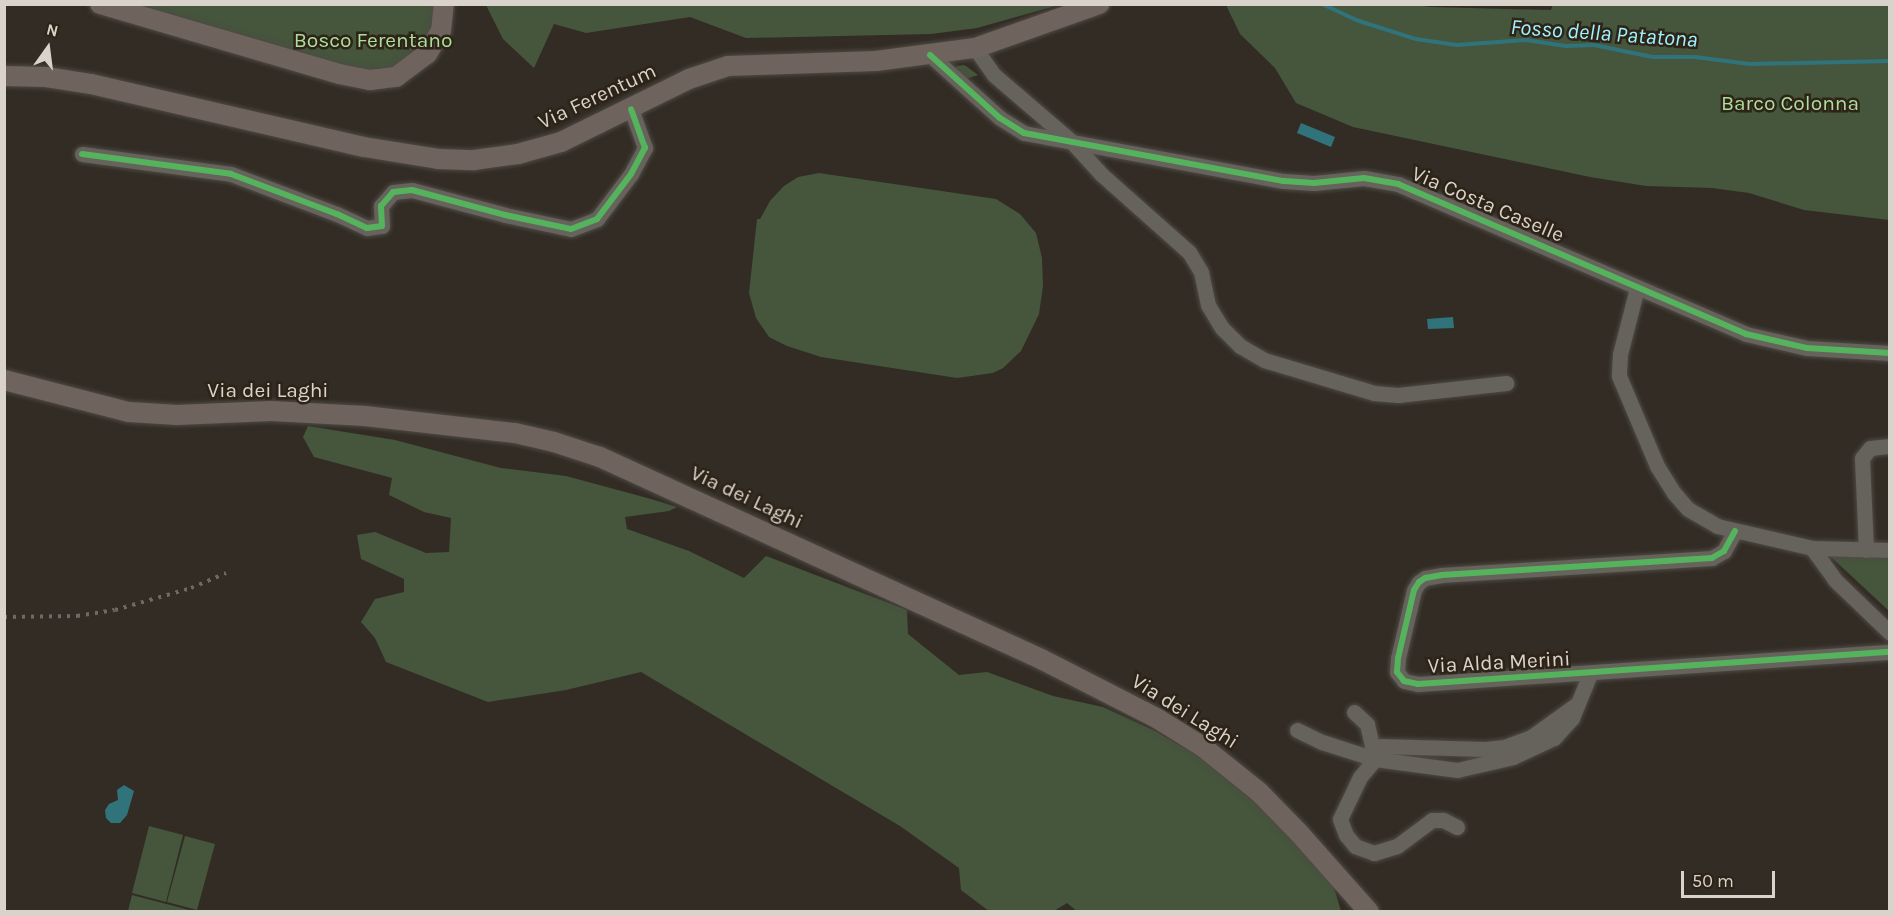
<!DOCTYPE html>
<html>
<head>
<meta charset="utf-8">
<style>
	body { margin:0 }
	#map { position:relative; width:1894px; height:916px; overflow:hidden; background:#322c25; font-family:Karla,sans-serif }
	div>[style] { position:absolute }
	.green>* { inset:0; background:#45563d }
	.water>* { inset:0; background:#31737b }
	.stream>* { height:4px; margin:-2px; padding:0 2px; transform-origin:2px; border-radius:2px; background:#31737b }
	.roads { filter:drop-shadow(0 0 2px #4f4a44) drop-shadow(0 0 2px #4f4a44) }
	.minor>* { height:15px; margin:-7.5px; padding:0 7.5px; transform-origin:7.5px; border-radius:7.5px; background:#66625c }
	.major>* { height:20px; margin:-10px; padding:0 10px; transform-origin:10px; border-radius:10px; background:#6e645d }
	.rail>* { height:4px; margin-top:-2px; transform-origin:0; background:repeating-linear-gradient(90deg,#6e6964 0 3px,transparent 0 9px) }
	.cycleway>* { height:6px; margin:-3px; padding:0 3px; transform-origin:3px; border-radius:3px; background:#56b35d }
	span { translate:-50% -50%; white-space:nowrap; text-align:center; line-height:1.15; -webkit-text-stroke:5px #2d2317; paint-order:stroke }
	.park-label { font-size:21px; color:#adde9c }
	.street-label { font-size:21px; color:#dad3cb }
	.water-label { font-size:22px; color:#9ff2ff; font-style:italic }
	.frame { position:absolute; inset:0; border:6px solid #dad3cb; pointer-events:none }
	.north { position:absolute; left:18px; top:18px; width:60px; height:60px; -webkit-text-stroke:4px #2d2317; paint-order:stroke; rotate:14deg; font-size:16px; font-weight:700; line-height:24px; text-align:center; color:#dad3cb }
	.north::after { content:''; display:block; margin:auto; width:21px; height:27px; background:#dad3cb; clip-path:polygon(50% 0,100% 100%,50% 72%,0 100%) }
	.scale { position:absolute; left:1681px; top:871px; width:94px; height:27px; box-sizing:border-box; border:3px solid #dad3cb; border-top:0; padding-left:8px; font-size:18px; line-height:21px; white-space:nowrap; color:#dad3cb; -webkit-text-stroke:4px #2d2317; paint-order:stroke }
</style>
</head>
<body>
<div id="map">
	<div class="green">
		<div style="clip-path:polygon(122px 5px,436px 5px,430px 44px,379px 76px)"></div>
		<div style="clip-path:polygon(486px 5px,1059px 5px,977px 28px,931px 34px,746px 38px,690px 17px,586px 33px,554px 24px,534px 68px,503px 39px)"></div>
		<div style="clip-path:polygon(1412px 5px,1431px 7px,1551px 10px,1553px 4px,1889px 5px,1889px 220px,1804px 210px,1749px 193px,1712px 188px,1646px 186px,1590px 177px,1353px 127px,1296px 103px,1275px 68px,1240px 34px,1226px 5px)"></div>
		<div style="clip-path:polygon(964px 65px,966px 66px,978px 75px,963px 80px,954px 70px,957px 66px)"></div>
		<div style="clip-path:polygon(819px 173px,996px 199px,1020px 214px,1036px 233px,1042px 258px,1043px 286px,1039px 314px,1021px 351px,1003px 368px,993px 373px,957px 378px,821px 357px,787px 346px,769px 337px,756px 318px,749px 293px,757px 219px,760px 219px,770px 201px,784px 186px,798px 177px)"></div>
		<div style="clip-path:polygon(308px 426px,395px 440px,501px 468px,566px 476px,651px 499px,677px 507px,669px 511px,625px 517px,627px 529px,689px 551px,744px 578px,766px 556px,907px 610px,908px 634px,959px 675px,987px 672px,1053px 696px,1103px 707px,1155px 731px,1219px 768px,1271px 817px,1332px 881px,1341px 911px,1078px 912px,1067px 903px,1054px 911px,989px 911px,961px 890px,959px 868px,900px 826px,641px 672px,566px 690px,488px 702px,386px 662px,375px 638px,361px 622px,375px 599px,404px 592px,404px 579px,361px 559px,357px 535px,375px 532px,426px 553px,449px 552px,451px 518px,424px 512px,389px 495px,392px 478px,314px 457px,303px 437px)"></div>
		<div style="clip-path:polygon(1889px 554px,1889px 611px,1831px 557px,1858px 557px)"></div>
		<div style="clip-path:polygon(149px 826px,183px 835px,166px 902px,132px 893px)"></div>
		<div style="clip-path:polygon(185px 836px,215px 844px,197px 910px,167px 902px)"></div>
		<div style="clip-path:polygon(132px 895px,193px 911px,128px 911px)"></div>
	</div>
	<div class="water">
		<div style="clip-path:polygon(1301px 123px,1335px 137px,1331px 147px,1297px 133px)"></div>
		<div style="clip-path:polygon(1453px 317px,1454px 328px,1428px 329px,1427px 319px)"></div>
		<div style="clip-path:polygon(124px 785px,134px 791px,127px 815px,120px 823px,111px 823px,106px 818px,105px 810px,109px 804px,118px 800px,117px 790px)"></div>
	</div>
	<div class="stream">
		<div style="left:1322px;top:4px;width:38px;rotate:25deg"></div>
		<div style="left:1356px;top:20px;width:63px;rotate:17.6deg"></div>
		<div style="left:1416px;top:39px;width:41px;rotate:8.3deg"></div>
		<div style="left:1457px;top:45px;width:69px;rotate:-4.1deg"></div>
		<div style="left:1526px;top:40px;width:40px;rotate:8.5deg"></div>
		<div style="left:1566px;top:46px;width:28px;rotate:-2deg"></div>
		<div style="left:1594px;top:45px;width:60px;rotate:11.5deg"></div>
		<div style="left:1653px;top:57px;width:42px"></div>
		<div style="left:1695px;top:57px;width:55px;rotate:7.3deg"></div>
		<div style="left:1750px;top:64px;width:140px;rotate:-1.2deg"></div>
	</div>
	<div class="roads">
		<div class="minor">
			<div style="left:975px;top:48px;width:33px;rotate:55deg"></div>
			<div style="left:994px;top:75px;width:101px;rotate:40.6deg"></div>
			<div style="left:1071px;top:141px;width:45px;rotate:47.7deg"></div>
			<div style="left:1101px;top:174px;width:118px;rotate:41.6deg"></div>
			<div style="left:1189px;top:252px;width:23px;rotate:59deg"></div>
			<div style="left:1201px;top:272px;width:34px;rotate:78deg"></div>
			<div style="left:1208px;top:305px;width:27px;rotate:59deg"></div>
			<div style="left:1222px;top:328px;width:25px;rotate:45deg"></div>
			<div style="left:1240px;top:346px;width:28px;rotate:30deg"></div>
			<div style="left:1264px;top:360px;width:115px;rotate:16.7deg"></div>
			<div style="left:1374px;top:393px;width:24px;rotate:5deg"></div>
			<div style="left:1398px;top:395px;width:109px;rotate:-6.3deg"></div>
			<div style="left:930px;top:55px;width:94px;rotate:42deg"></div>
			<div style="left:1000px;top:118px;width:28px;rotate:32deg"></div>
			<div style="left:1024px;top:133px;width:264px;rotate:10.5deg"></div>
			<div style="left:1284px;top:181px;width:30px;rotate:4deg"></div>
			<div style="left:1314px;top:183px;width:50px;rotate:-5.7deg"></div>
			<div style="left:1364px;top:178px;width:35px;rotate:10deg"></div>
			<div style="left:1398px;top:184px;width:379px;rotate:23.3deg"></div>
			<div style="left:1746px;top:334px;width:63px;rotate:12.9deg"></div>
			<div style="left:1807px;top:348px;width:83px;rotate:3.4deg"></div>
			<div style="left:82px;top:154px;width:150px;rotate:7.6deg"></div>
			<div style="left:231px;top:174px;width:113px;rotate:20.7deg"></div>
			<div style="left:337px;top:214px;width:33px;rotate:25deg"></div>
			<div style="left:367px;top:228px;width:15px;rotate:-8deg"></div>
			<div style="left:382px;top:226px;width:20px;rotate:-93deg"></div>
			<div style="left:381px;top:206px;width:18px;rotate:-49deg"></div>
			<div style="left:393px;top:192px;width:19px;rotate:-6deg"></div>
			<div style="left:412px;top:190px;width:96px;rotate:15deg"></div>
			<div style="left:505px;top:215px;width:67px;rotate:12deg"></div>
			<div style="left:571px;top:229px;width:28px;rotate:-21deg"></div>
			<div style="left:597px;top:219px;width:56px;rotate:-52.9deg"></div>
			<div style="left:631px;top:174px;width:30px;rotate:-62deg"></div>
			<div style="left:645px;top:148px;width:41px;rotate:-109.7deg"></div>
			<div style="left:1637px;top:288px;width:68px;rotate:104.4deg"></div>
			<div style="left:1620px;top:354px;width:22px;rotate:93deg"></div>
			<div style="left:1619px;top:376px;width:98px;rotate:67.1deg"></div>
			<div style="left:1657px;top:466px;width:32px;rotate:58deg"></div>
			<div style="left:1674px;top:493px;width:21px;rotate:49deg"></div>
			<div style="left:1688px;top:509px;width:34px;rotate:30deg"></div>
			<div style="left:1717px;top:526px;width:98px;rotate:13deg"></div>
			<div style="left:1812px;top:548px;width:39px;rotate:54deg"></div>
			<div style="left:1835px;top:580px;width:76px;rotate:43.9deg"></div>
			<div style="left:1735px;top:531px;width:23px;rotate:119deg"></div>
			<div style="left:1724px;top:551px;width:14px;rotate:150deg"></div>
			<div style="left:1712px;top:558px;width:271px;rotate:176.4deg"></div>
			<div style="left:1442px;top:575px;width:17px;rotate:170deg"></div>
			<div style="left:1425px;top:578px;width:7px;rotate:146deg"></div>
			<div style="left:1419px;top:582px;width:9px;rotate:122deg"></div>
			<div style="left:1414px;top:590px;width:70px;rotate:103.2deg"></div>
			<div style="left:1398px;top:658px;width:14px;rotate:94deg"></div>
			<div style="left:1397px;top:672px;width:11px;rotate:52deg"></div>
			<div style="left:1404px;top:681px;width:14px;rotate:12deg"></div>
			<div style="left:1418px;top:684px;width:473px;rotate:-3.9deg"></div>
			<div style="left:1812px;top:548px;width:78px;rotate:1.5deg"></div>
			<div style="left:1866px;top:550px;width:92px;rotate:-92.5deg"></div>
			<div style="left:1862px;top:458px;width:13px;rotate:-51deg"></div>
			<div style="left:1870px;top:448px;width:20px;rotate:-6deg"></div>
			<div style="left:1354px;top:712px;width:18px;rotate:43deg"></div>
			<div style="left:1367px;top:724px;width:36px;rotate:77deg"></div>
			<div style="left:1297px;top:730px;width:28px;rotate:26deg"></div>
			<div style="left:1322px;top:742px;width:56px;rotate:17.8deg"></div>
			<div style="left:1380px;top:746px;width:105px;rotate:1.6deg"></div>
			<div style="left:1485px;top:749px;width:19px;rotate:-6deg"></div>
			<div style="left:1504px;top:747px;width:29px;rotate:-20deg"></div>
			<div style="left:1531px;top:737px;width:57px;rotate:-35.7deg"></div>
			<div style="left:1457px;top:827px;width:16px;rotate:-153deg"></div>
			<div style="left:1443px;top:820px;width:11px;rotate:180deg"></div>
			<div style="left:1432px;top:820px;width:44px;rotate:143.4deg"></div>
			<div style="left:1397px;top:846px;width:24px;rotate:163deg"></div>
			<div style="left:1374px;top:853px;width:20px;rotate:-160deg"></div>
			<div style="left:1355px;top:846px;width:14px;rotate:-129deg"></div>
			<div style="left:1346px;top:835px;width:17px;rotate:-111deg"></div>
			<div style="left:1340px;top:819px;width:47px;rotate:-64.5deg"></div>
			<div style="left:1360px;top:777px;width:23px;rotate:-50deg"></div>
			<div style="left:1375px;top:759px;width:83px;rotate:7.6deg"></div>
			<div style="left:1457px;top:770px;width:57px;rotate:-13.1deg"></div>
			<div style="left:1513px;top:757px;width:45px;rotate:-24.9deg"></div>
			<div style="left:1554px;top:738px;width:27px;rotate:-48deg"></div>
			<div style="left:1572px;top:718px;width:48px;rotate:-67.8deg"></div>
		</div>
		<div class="major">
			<div style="left:100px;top:4px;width:249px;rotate:16.3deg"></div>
			<div style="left:339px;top:74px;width:32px;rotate:11deg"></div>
			<div style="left:370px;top:80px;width:26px;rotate:-7deg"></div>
			<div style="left:396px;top:77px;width:39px;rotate:-37deg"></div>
			<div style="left:427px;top:54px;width:27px;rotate:-59deg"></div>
			<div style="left:441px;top:31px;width:27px;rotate:-84deg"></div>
			<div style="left:4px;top:76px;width:42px;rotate:1.4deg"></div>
			<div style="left:46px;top:77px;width:46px;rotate:8.8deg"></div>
			<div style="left:91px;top:84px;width:280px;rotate:13deg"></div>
			<div style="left:364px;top:147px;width:75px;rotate:9.2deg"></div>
			<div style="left:438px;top:159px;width:36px;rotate:2deg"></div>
			<div style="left:474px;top:160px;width:44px;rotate:-7.8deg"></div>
			<div style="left:518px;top:154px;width:45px;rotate:-15.6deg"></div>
			<div style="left:561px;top:142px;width:143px;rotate:-26.2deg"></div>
			<div style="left:689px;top:79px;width:41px;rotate:-18.4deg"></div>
			<div style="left:728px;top:66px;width:148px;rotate:-1.9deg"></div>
			<div style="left:876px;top:61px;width:100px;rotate:-7.5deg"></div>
			<div style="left:975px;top:48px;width:132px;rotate:-19.5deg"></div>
			<div style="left:4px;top:380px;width:129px;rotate:14.4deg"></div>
			<div style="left:129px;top:412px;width:48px;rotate:3.6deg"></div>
			<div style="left:177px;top:415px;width:94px;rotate:-2.4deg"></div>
			<div style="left:271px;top:411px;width:94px;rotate:3deg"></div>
			<div style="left:365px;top:416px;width:151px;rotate:6.5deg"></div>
			<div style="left:515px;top:433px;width:40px;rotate:13deg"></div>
			<div style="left:554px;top:442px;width:48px;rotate:18.1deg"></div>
			<div style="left:600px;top:457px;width:485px;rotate:24.6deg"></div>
			<div style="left:1041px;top:659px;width:131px;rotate:27.1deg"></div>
			<div style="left:1158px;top:719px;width:53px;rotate:31.9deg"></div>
			<div style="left:1203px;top:747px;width:72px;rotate:38.8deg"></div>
			<div style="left:1259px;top:792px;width:59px;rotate:45.7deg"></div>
			<div style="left:1300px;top:834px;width:104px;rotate:48.5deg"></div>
		</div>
	</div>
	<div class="rail">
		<div style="left:4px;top:617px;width:73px;rotate:-0.8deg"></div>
		<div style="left:77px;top:616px;width:38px;rotate:-9deg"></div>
		<div style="left:115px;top:610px;width:79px;rotate:-16.1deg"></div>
		<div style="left:191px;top:588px;width:38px;rotate:-23deg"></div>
	</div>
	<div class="cycleway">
		<div style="left:930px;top:55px;width:94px;rotate:42deg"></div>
		<div style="left:1000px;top:118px;width:28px;rotate:32deg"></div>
		<div style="left:1024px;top:133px;width:264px;rotate:10.5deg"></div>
		<div style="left:1284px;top:181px;width:30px;rotate:4deg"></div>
		<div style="left:1314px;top:183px;width:50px;rotate:-5.7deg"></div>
		<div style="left:1364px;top:178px;width:35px;rotate:10deg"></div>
		<div style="left:1398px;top:184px;width:379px;rotate:23.3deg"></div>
		<div style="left:1746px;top:334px;width:63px;rotate:12.9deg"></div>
		<div style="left:1807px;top:348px;width:83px;rotate:3.4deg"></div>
		<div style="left:82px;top:154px;width:150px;rotate:7.6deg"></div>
		<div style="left:231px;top:174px;width:113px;rotate:20.7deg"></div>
		<div style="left:337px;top:214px;width:33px;rotate:25deg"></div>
		<div style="left:367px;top:228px;width:15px;rotate:-8deg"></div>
		<div style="left:382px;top:226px;width:20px;rotate:-93deg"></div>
		<div style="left:381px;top:206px;width:18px;rotate:-49deg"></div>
		<div style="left:393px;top:192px;width:19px;rotate:-6deg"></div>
		<div style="left:412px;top:190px;width:96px;rotate:15deg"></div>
		<div style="left:505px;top:215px;width:67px;rotate:12deg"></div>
		<div style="left:571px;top:229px;width:28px;rotate:-21deg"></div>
		<div style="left:597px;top:219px;width:56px;rotate:-52.9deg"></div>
		<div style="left:631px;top:174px;width:30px;rotate:-62deg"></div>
		<div style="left:645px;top:148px;width:41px;rotate:-109.7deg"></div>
		<div style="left:1735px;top:531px;width:23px;rotate:119deg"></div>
		<div style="left:1724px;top:551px;width:14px;rotate:150deg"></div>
		<div style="left:1712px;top:558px;width:271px;rotate:176.4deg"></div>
		<div style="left:1442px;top:575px;width:17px;rotate:170deg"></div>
		<div style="left:1425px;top:578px;width:7px;rotate:146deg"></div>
		<div style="left:1419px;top:582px;width:9px;rotate:122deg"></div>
		<div style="left:1414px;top:590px;width:70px;rotate:103.2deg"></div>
		<div style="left:1398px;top:658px;width:14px;rotate:94deg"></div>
		<div style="left:1397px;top:672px;width:11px;rotate:52deg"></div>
		<div style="left:1404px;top:681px;width:14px;rotate:12deg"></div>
		<div style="left:1418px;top:684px;width:473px;rotate:-3.9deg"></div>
	</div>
	<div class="park-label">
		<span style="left:373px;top:40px">Bosco Ferentano</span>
		<span style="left:1790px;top:103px">Barco Colonna</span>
	</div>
	<div class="street-label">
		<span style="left:597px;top:96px;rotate:-25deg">Via Ferentum</span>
		<span style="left:1488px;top:204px;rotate:23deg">Via Costa Caselle</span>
		<span style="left:268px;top:390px">Via dei Laghi</span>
		<span style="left:747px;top:497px;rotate:25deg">Via dei Laghi</span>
		<span style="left:1499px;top:662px;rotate:-3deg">Via Alda Merini</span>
		<span style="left:1185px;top:711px;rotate:32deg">Via dei Laghi</span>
	</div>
	<div class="water-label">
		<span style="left:1604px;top:34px;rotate:4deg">Fosso della Patatona</span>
	</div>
	<div class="frame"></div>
	<div class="north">N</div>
	<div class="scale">50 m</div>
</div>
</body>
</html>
